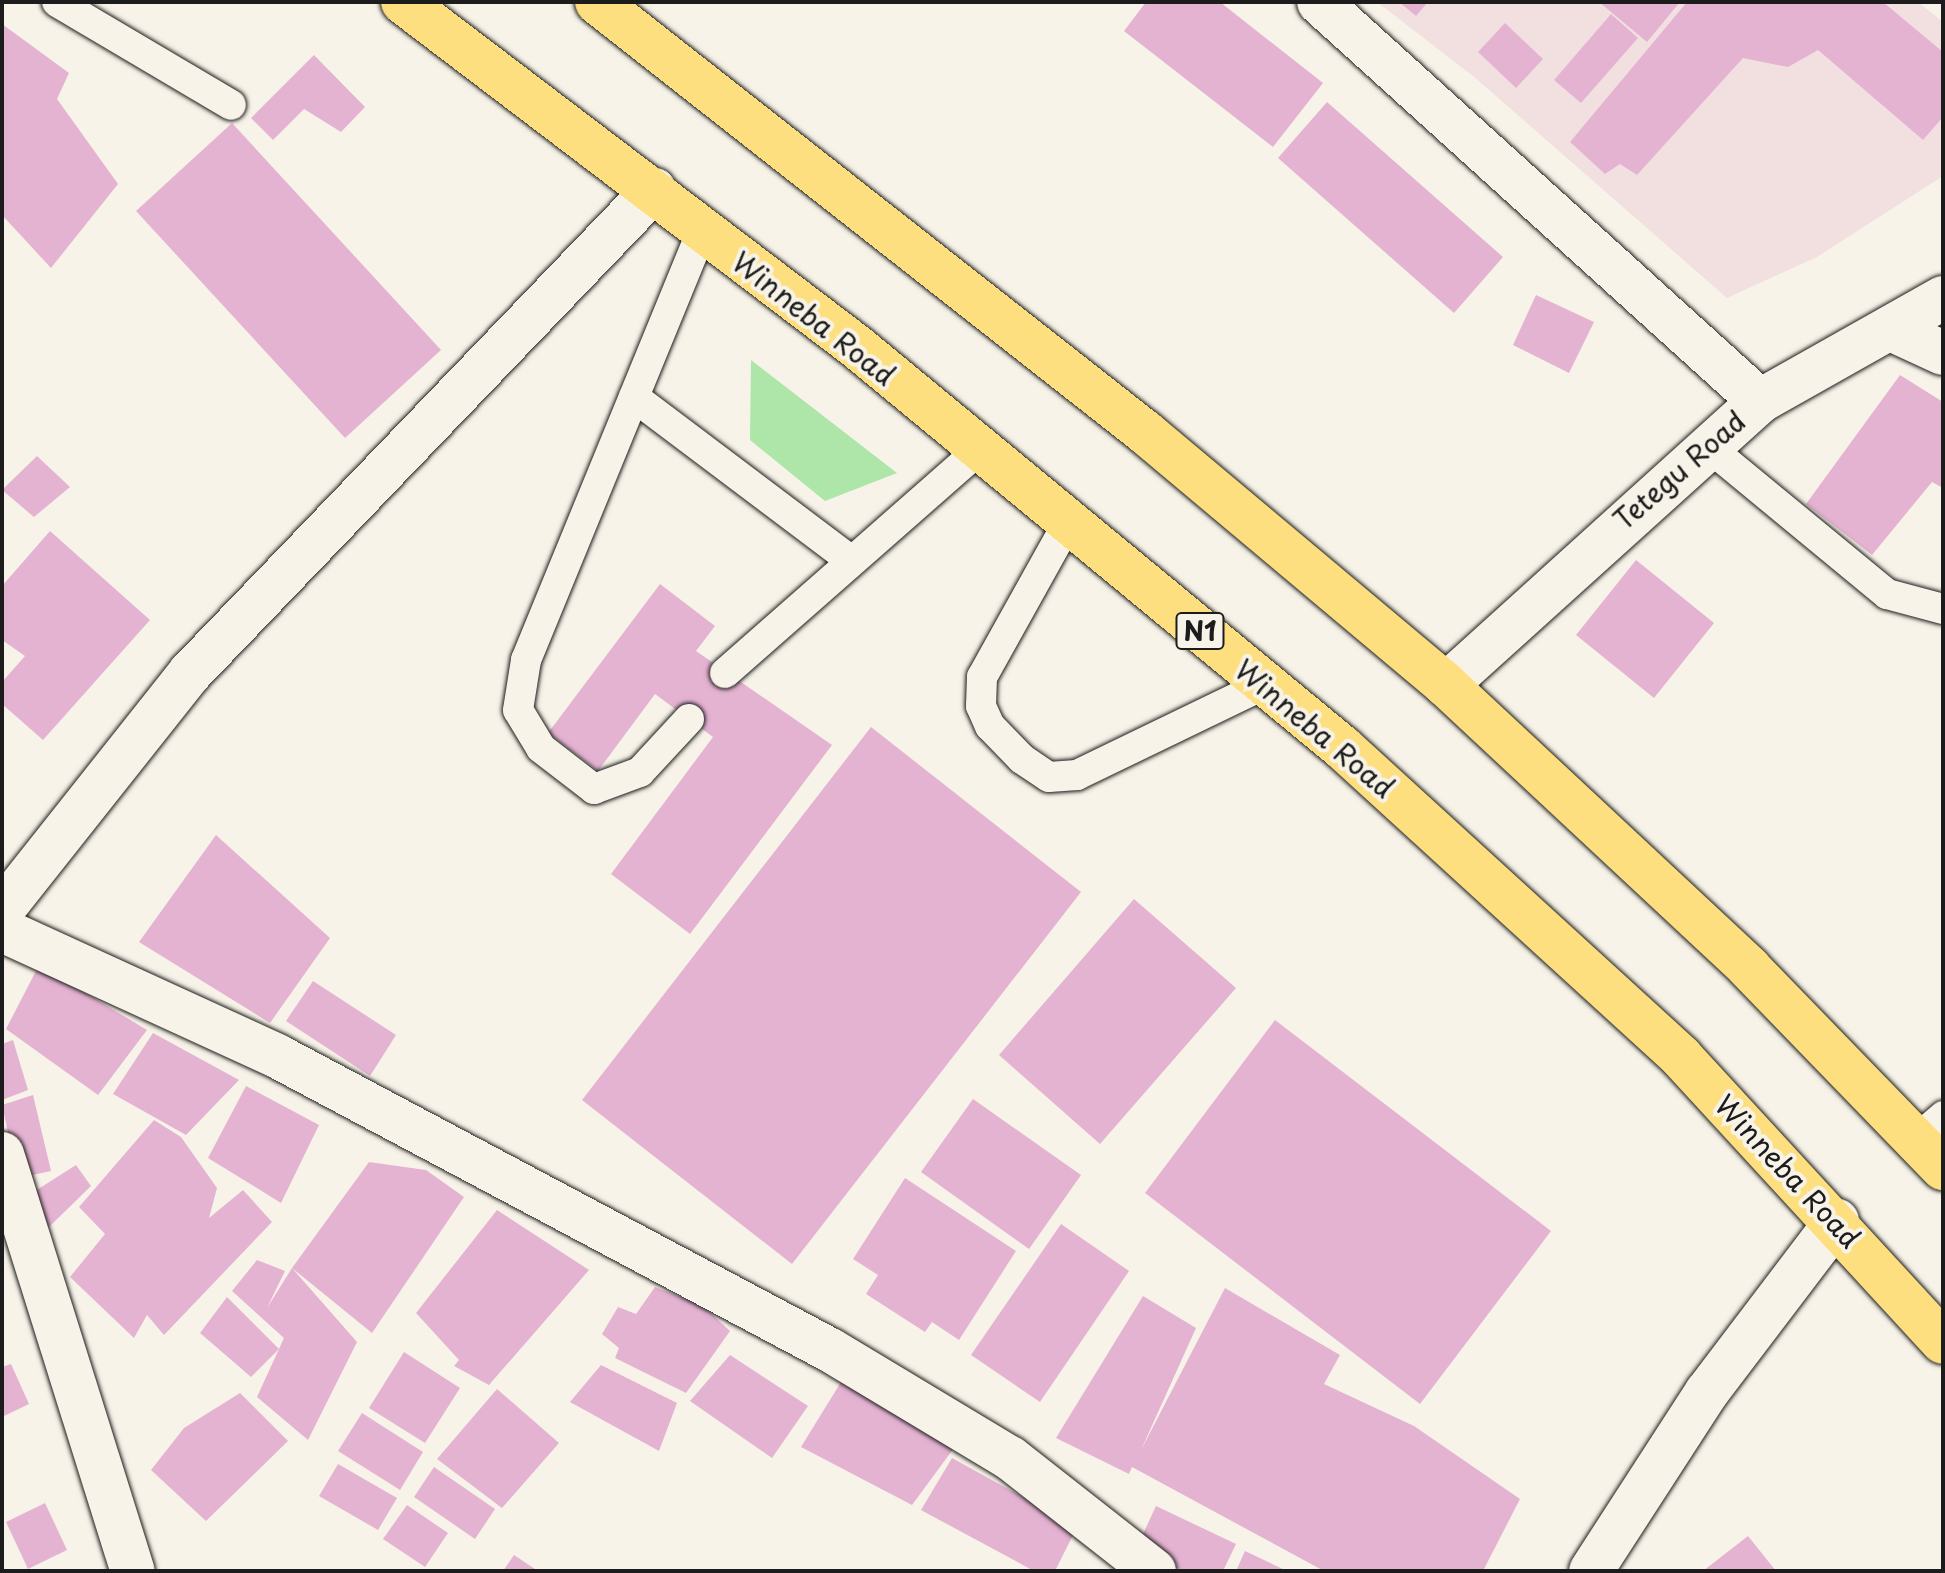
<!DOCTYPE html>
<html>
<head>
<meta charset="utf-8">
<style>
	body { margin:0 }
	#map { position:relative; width:1945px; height:1573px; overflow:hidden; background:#f7f3e8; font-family:"Playpen Sans",sans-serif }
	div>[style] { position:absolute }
	.built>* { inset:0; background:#f2e0e1 }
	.green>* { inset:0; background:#aee6a9 }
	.building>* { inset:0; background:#e5b3d2 }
	.roads { filter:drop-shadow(0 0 2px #1c1c1c) drop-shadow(0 0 2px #1c1c1c) }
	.lane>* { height:30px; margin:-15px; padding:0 15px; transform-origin:15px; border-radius:15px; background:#f7f3e8 }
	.street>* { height:44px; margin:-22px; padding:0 22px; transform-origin:22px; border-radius:22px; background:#f7f3e8 }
	.highway>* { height:44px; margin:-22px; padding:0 22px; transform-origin:22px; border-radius:22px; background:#fedf80 }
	span { translate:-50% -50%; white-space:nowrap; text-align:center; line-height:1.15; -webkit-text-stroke:8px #f7f3e8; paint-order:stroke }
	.shield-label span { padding:2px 6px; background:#f7f3e8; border:2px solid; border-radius:6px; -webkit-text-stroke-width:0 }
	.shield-label { font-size:26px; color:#1c1c1c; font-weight:700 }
	.street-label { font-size:28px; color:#1c1c1c }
	.frame { position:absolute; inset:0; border:4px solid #1c1c1c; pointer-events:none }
</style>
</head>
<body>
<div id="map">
	<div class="built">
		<div style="clip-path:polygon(1377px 2px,1918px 2px,1943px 22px,1943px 176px,1817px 257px,1727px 298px,1473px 76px)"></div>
	</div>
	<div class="green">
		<div style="clip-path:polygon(751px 360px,897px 473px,825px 501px,750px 440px)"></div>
	</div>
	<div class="building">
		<div style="clip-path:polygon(1146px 2px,1220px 2px,1323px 83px,1273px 147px,1124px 31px)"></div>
		<div style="clip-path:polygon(1399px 2px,1428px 2px,1416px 16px)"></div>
		<div style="clip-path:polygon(1599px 2px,1680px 2px,1647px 42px)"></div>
		<div style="clip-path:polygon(1687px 2px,1883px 2px,1943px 52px,1943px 117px,1923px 140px,1818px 50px,1788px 67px,1743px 58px,1637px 175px,1620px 164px,1605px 174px,1570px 142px)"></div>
		<div style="clip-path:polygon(1611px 14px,1638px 38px,1581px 103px,1554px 80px)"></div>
		<div style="clip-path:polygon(1505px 23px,1543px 59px,1516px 88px,1478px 52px)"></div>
		<div style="clip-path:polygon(2px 24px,69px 73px,57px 99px,118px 184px,51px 268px,2px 215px)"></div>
		<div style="clip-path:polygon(314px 55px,365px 107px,341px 132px,304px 109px,273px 140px,251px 118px)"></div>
		<div style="clip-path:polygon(1327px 102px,1503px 257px,1454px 313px,1278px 158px)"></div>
		<div style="clip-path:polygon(232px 123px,441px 350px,345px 438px,136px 211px)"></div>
		<div style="clip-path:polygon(1536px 295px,1594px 322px,1569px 373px,1513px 345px)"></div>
		<div style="clip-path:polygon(1900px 375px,1943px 402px,1943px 488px,1932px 482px,1872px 555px,1806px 504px)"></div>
		<div style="clip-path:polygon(37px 456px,70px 487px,34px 517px,2px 490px)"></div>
		<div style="clip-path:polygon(50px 531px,150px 620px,43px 740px,2px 704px,2px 682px,25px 656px,2px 640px,2px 586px)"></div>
		<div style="clip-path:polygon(1636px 560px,1714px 623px,1654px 698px,1576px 635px)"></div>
		<div style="clip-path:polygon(660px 584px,715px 626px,696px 651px,832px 745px,690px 934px,611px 874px,713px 737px,655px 694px,598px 771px,548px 733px)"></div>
		<div style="clip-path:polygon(871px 727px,1081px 892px,792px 1264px,582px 1100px)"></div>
		<div style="clip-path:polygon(216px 835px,330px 938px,270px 1023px,139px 942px)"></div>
		<div style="clip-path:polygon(1134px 899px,1236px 988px,1100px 1144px,999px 1055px)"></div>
		<div style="clip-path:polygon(39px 965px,147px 1030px,98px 1095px,6px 1029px)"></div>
		<div style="clip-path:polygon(313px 981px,396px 1035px,370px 1076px,286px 1021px)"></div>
		<div style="clip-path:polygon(1275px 1020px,1551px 1231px,1420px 1404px,1145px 1193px)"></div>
		<div style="clip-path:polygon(153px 1033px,239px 1080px,186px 1135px,113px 1094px)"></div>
		<div style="clip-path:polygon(13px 1040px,28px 1090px,2px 1100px,2px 1044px)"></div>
		<div style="clip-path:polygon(246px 1086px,319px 1125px,281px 1203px,208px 1158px)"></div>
		<div style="clip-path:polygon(33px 1095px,51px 1171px,18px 1178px,2px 1105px)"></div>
		<div style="clip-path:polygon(973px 1099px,1081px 1175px,1029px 1249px,921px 1172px)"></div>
		<div style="clip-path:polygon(154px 1120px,181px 1137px,217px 1188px,209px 1218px,243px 1190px,272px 1222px,164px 1335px,147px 1315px,134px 1338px,70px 1277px,105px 1234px,79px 1207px)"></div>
		<div style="clip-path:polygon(369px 1162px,426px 1170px,464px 1197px,372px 1333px,292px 1268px,357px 1342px,308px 1440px,257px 1397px,284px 1338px,232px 1291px,257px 1260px,285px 1271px,267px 1308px,292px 1268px)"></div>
		<div style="clip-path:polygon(76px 1165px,91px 1186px,49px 1227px,32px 1193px)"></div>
		<div style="clip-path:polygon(905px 1178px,1016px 1251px,959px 1340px,932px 1322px,925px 1332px,866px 1294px,878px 1275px,853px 1259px)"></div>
		<div style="clip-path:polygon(497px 1210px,589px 1270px,489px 1385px,454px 1366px,459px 1360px,416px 1313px)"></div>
		<div style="clip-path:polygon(1061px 1224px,1129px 1271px,1040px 1402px,971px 1355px)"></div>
		<div style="clip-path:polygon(655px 1287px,703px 1306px,730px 1331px,686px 1393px,615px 1358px,619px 1348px,602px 1334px,618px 1307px,636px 1314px)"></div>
		<div style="clip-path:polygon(1225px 1288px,1340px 1355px,1324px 1384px,1414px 1426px,1520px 1499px,1483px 1571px,1324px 1571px,1132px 1467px,1129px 1474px,1056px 1438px,1143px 1296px,1196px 1328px,1141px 1450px)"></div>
		<div style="clip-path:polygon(227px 1297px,279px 1349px,251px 1377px,200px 1333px)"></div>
		<div style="clip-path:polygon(404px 1352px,460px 1388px,425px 1443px,369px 1408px)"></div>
		<div style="clip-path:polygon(730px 1355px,808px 1406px,772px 1458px,690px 1401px)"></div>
		<div style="clip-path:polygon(11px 1364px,29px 1404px,2px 1417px,2px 1367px)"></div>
		<div style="clip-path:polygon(601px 1365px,677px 1403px,659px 1451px,570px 1402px)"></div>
		<div style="clip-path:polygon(841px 1382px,954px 1448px,912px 1505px,801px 1447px)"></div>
		<div style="clip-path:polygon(497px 1389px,559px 1443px,502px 1508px,437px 1459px)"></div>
		<div style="clip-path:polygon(240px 1393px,288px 1441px,206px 1521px,151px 1470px,184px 1428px)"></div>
		<div style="clip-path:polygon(362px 1413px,423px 1452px,400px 1490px,338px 1451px)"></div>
		<div style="clip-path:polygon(952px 1458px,1077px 1527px,1055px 1571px,1034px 1571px,921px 1510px)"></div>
		<div style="clip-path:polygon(338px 1464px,397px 1498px,378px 1530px,319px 1496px)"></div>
		<div style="clip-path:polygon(434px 1467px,495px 1509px,475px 1539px,414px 1497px)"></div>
		<div style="clip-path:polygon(45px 1503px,67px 1550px,28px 1569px,6px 1522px)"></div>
		<div style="clip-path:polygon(407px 1505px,448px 1533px,425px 1567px,383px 1539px)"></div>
		<div style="clip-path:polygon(1156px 1506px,1236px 1544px,1223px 1571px,1184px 1571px,1136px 1549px)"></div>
		<div style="clip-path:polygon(1748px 1536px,1776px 1571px,1703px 1571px)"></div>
		<div style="clip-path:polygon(1245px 1551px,1287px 1571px,1236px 1571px)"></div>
		<div style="clip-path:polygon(514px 1555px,538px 1571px,503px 1571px)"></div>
	</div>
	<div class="roads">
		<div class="lane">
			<div style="left:57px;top:2px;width:202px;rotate:30.6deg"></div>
			<div style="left:634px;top:397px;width:271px;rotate:37deg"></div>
			<div style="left:1705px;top:444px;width:236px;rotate:39.5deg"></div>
			<div style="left:1887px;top:594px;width:58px;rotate:15deg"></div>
			<div style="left:1070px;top:519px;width:181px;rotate:119.1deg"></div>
			<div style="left:982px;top:677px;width:29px;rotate:92deg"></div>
			<div style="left:981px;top:706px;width:22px;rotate:66deg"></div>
			<div style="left:990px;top:726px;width:46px;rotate:45.9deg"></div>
			<div style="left:1022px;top:759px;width:32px;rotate:34deg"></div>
			<div style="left:1049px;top:777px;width:28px;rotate:-4deg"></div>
			<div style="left:1077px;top:775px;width:209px;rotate:-25.8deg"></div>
			<div style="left:725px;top:673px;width:335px;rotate:-41.3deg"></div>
			<div style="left:689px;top:719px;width:72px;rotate:132.8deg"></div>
			<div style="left:640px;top:772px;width:49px;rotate:159.7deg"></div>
			<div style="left:594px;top:789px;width:67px;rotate:-142.3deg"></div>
			<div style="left:541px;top:748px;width:44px;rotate:-121.2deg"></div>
			<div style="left:518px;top:710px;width:51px;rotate:-80.9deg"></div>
			<div style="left:526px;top:660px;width:465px;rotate:-67.7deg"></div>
			<div style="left:1917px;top:1139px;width:35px;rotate:-41deg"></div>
		</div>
		<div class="street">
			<div style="left:1319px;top:2px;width:595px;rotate:42.14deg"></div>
			<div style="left:1893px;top:330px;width:55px;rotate:24.7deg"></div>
			<div style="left:1446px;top:685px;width:423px;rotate:-42.1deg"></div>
			<div style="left:1760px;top:401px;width:210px;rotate:-29.4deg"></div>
			<div style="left:2px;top:910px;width:303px;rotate:-51.6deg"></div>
			<div style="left:190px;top:673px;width:670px;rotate:-46.15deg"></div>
			<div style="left:2px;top:930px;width:302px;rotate:24.6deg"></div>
			<div style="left:277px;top:1056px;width:626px;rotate:28deg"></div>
			<div style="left:830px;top:1350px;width:210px;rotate:31deg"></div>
			<div style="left:1010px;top:1458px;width:183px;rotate:38.1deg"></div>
			<div style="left:2px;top:1154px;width:437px;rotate:72.6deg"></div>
			<div style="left:1591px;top:1571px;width:213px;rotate:-57.1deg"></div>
			<div style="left:1707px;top:1392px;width:215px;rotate:-52.8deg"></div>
		</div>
		<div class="highway">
			<div style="left:403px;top:2px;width:570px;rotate:37.23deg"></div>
			<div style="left:857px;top:347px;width:630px;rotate:39.53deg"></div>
			<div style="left:1343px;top:748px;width:458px;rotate:42.4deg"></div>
			<div style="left:1681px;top:1057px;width:387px;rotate:47.4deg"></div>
			<div style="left:597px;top:2px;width:698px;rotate:38.13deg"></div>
			<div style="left:1146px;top:433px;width:392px;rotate:40deg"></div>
			<div style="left:1446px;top:685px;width:415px;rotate:43deg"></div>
			<div style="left:1749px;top:968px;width:279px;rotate:45.9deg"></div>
		</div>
	</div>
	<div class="shield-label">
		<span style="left:1200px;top:631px">N1</span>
	</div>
	<div class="street-label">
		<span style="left:814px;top:318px;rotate:38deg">Winneba Road</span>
		<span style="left:1679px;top:470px;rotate:-41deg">Tetegu Road</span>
		<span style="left:1315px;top:728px;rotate:40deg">Winneba Road</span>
		<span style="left:1788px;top:1171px;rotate:47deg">Winneba Road</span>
	</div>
	<div class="frame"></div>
</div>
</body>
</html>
